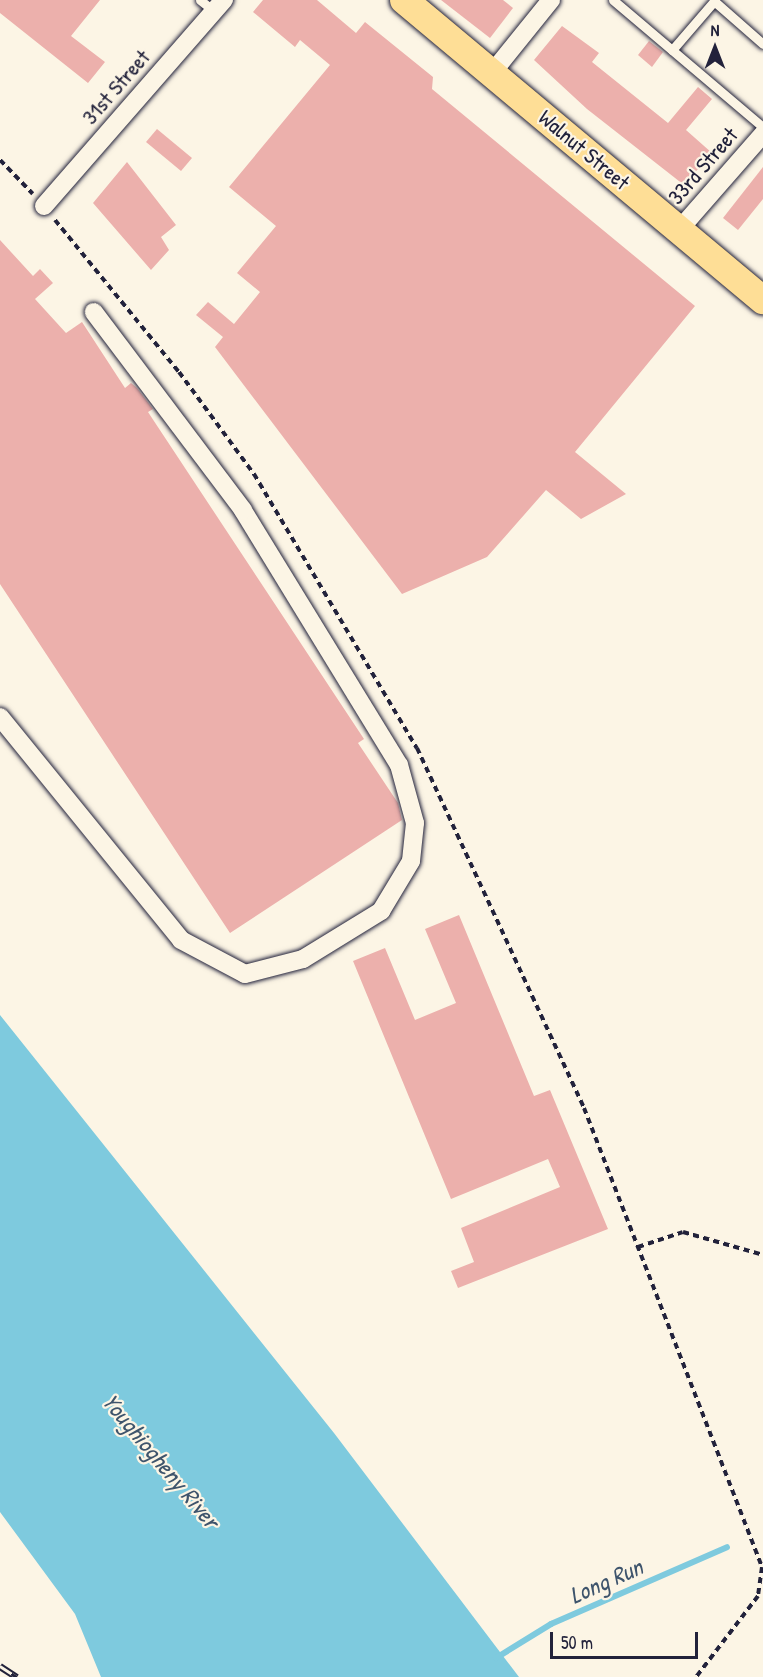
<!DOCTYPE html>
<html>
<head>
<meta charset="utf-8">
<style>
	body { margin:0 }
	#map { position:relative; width:763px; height:1677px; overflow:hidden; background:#fcf5e5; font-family:"Patrick Hand",sans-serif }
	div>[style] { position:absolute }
	.water>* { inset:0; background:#7ecade }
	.stream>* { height:6px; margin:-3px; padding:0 3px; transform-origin:3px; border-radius:3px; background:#7ecade }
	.building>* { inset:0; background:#ecb0ac }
	.path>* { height:4px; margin-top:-2px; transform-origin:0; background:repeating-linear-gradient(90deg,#22223b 0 6px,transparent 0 10.5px) }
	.roads { filter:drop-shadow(0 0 2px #22223b) drop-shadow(0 0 2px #22223b) }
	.service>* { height:9px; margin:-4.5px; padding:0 4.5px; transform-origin:4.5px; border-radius:4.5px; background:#fcf5e5 }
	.minor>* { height:18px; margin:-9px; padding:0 9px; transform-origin:9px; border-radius:9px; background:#fcf5e5 }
	.primary>* { height:28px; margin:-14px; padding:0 14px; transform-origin:14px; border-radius:14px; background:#fede96 }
	.rail>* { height:7px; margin-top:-3.5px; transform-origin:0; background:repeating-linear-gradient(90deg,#fcf5e5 0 14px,#22223b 0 28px); box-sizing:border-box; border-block:2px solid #22223b }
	span { translate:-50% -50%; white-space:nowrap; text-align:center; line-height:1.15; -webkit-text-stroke:4.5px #fcf5e5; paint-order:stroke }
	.street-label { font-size:22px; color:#22223b }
	.water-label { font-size:24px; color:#3e546c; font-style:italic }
	.north { position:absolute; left:685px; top:18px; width:60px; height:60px; -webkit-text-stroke:4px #fcf5e5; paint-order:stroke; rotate:0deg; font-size:16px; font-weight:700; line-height:24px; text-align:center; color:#22223b }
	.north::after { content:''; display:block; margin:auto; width:21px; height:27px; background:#22223b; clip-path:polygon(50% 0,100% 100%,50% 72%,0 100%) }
	.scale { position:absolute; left:550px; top:1632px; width:148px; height:27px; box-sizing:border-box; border:3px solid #22223b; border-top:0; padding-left:8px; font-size:18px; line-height:21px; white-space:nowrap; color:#22223b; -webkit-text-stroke:4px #fcf5e5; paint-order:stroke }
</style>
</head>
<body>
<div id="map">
	<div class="water">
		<div style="clip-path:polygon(0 1015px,334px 1433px,519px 1677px,101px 1677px,75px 1614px,0 1512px)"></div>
	</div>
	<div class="stream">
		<div style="left:496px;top:1658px;width:65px;rotate:-31.7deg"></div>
		<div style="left:551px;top:1624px;width:192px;rotate:-23.6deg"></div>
	</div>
	<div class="building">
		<div style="clip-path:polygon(0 0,100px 0,71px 36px,105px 62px,88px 83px,0 13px)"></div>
		<div style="clip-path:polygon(263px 0,317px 0,356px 33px,365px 22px,433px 77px,432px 89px,695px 306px,575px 452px,626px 494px,581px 519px,546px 490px,487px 557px,402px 594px,215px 347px,223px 337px,196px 315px,208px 302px,234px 324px,260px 292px,237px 273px,276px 226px,229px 187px,330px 65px,300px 40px,295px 47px,253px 12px)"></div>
		<div style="clip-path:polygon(441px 0,503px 0,513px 8px,490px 38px)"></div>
		<div style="clip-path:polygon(562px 26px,599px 53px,592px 62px,668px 123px,698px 87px,712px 99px,686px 130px,712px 153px,684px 185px,587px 109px,534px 60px)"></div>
		<div style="clip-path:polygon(649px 41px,663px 52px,652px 67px,638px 55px)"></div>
		<div style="clip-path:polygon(157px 129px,192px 158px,181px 171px,146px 142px)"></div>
		<div style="clip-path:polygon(127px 162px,176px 225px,161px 237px,169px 250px,151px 270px,93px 203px)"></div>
		<div style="clip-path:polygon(763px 167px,763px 199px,738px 230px,723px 218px)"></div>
		<div style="clip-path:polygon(0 240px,33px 276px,40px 269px,53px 283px,35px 299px,66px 333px,82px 322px,125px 388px,131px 383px,137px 388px,153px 409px,148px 412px,364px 739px,358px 743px,398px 803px,402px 820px,230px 933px,0 584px)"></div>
		<div style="clip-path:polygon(459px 915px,534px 1096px,550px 1090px,608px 1229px,458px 1288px,451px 1271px,474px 1262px,461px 1228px,560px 1187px,548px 1159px,451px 1199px,353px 961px,385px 948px,415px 1020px,456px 1003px,425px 929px)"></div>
	</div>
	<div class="path">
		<div style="left:0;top:160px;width:47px;rotate:45.9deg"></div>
		<div style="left:55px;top:220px;width:196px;rotate:50.8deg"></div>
		<div style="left:179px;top:372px;width:127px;rotate:53.7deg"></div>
		<div style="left:254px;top:474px;width:319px;rotate:59.3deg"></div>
		<div style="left:417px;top:748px;width:397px;rotate:65.1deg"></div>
		<div style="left:584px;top:1108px;width:492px;rotate:68.8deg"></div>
		<div style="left:762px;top:1567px;width:29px;rotate:98deg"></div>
		<div style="left:758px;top:1596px;width:102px;rotate:127.4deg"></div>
		<div style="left:638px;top:1247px;width:47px;rotate:-18.4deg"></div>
		<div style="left:683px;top:1232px;width:83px;rotate:16deg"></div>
	</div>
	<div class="roads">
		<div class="service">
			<div style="left:200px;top:0;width:18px;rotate:38deg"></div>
			<div style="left:613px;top:0;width:197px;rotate:40.3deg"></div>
			<div style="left:714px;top:1px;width:65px;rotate:41.3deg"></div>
			<div style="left:672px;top:50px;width:66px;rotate:-49.3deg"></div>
		</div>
		<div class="minor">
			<div style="left:492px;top:73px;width:94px;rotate:-51.1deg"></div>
			<div style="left:44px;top:206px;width:274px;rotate:-48.9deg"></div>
			<div style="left:679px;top:230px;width:128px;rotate:-48.8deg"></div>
			<div style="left:0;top:717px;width:287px;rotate:50.9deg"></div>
			<div style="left:181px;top:940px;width:72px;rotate:28deg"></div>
			<div style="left:245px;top:974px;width:60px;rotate:-14.5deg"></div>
			<div style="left:303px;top:959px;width:92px;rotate:-31.6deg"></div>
			<div style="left:381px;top:911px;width:58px;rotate:-59deg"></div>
			<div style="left:411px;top:861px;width:38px;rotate:-84deg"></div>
			<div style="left:415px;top:823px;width:60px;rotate:-105.4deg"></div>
			<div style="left:399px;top:765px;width:299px;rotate:-121.5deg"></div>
			<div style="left:243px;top:510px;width:248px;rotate:-127deg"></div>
		</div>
		<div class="primary">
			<div style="left:404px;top:0;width:468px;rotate:39.9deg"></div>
		</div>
	</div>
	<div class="rail">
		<div style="left:0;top:1666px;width:20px;rotate:33deg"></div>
	</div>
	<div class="street-label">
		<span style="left:116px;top:87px;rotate:-49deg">31st Street</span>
		<span style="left:584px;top:150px;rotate:40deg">Walnut Street</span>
		<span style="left:703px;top:166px;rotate:-49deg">33rd Street</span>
	</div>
	<div class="water-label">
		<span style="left:161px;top:1461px;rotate:50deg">Youghiogheny River</span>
		<span style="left:606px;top:1581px;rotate:-24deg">Long Run</span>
	</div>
	<div class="north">N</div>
	<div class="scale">50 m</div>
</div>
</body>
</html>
